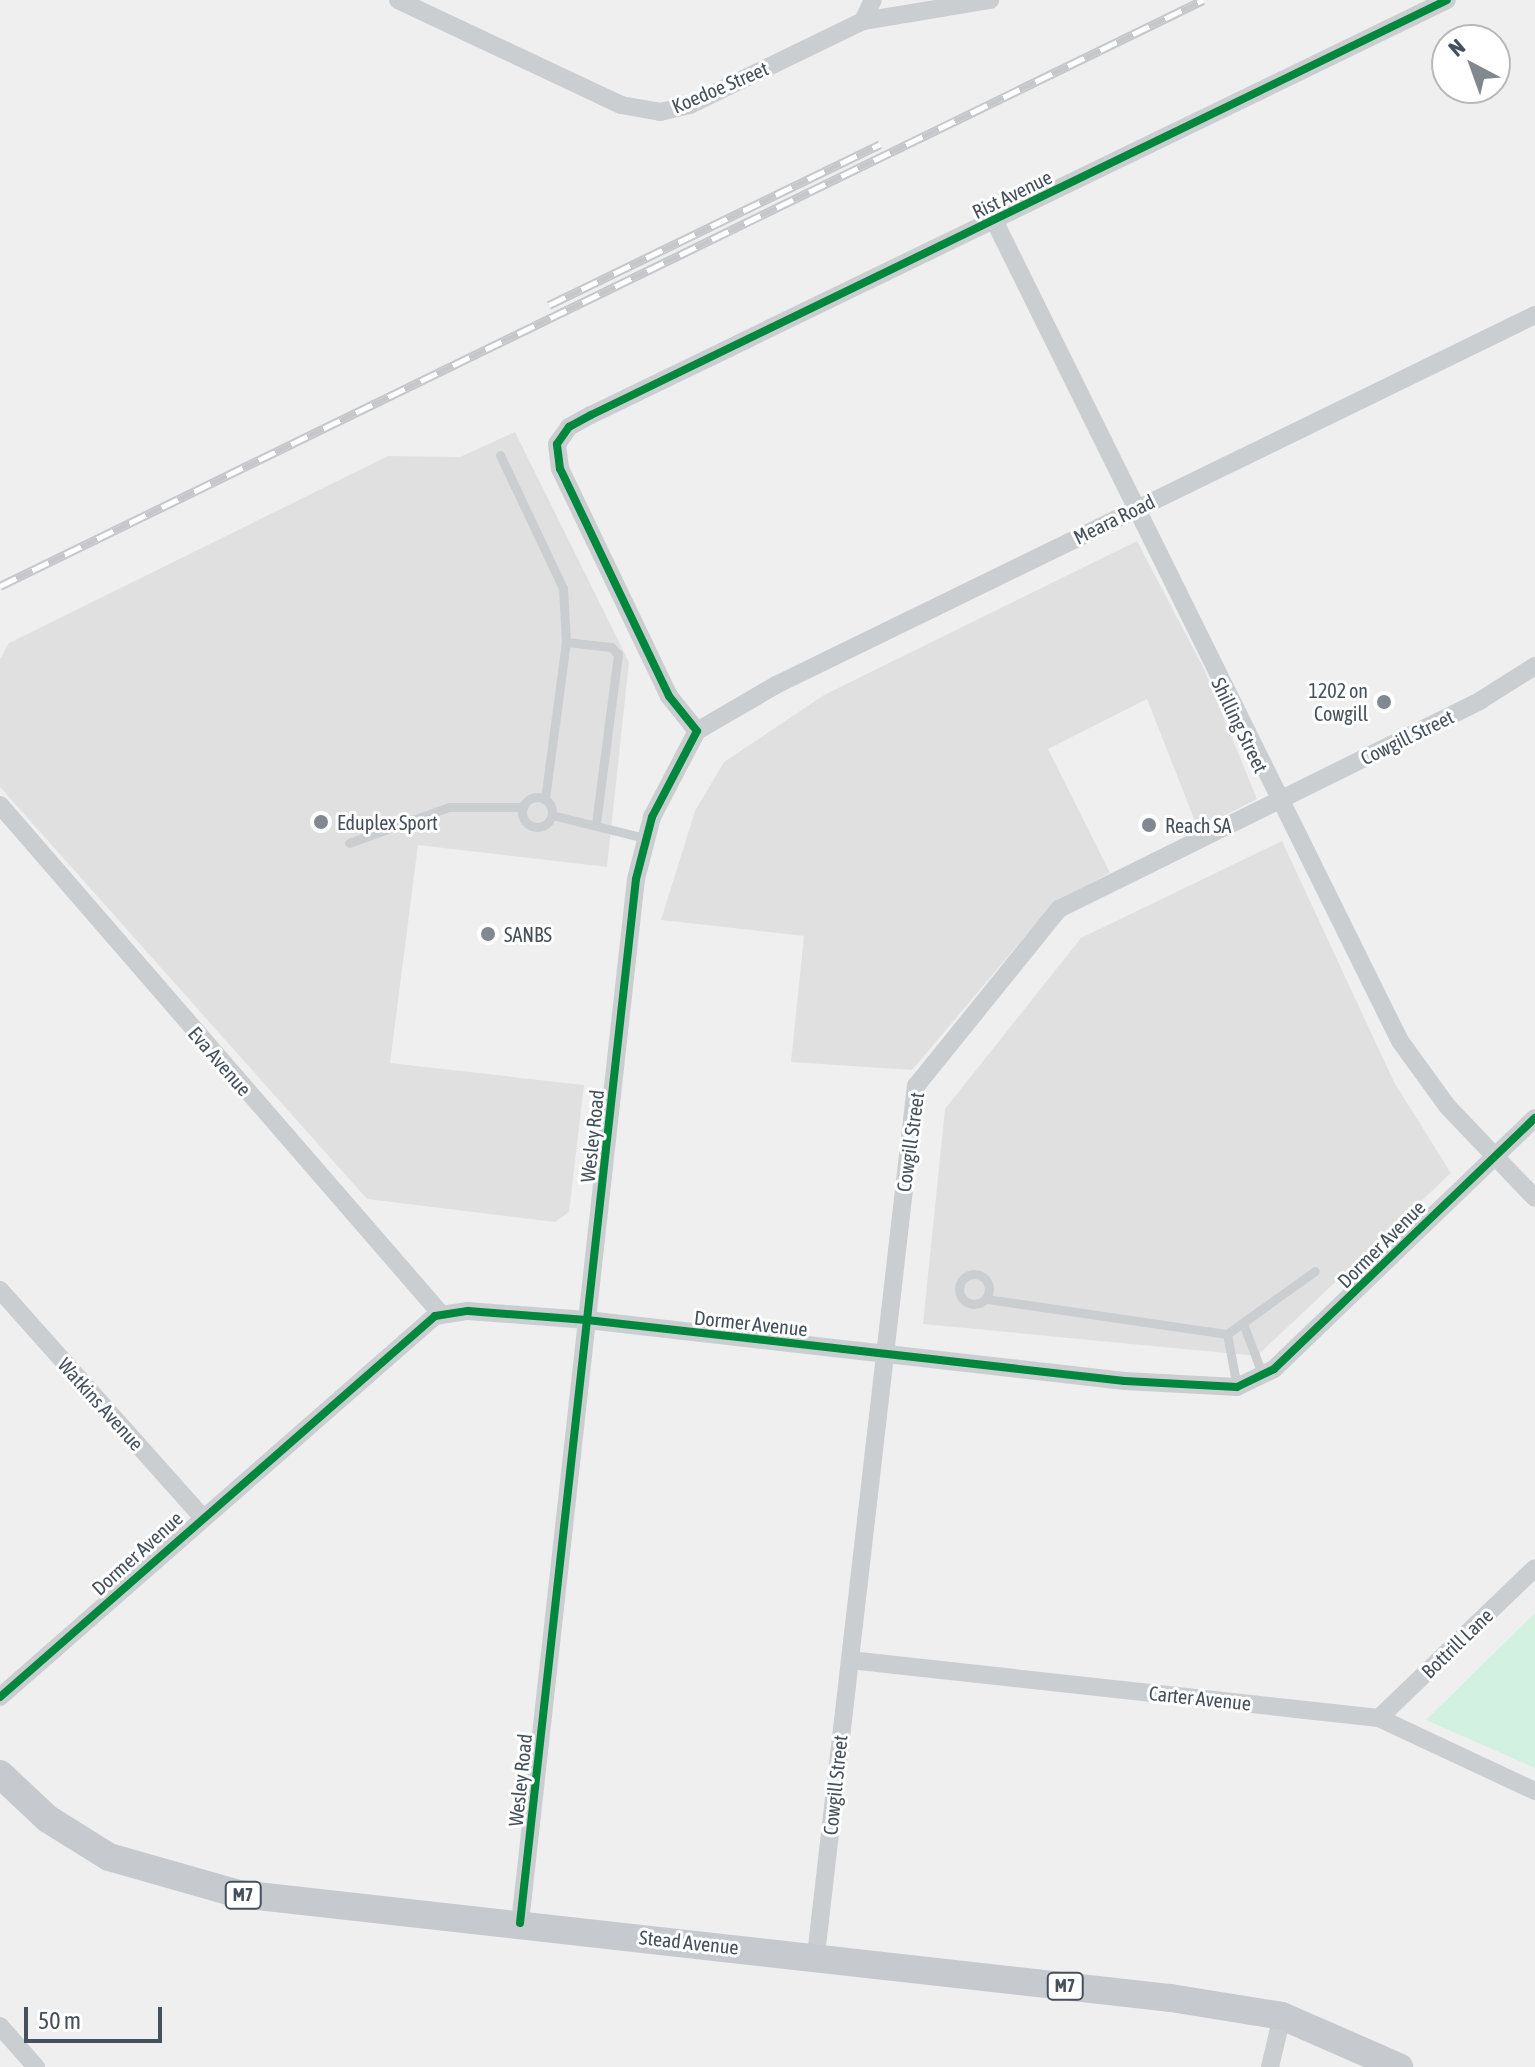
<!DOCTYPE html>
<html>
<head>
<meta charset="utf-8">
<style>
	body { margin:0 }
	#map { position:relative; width:1535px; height:2067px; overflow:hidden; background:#f0efef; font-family:"Asap Condensed",sans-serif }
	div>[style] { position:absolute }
	.education>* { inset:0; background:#e1e0e1 }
	.green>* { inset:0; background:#d2f1e0 }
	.service>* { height:9px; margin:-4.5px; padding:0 4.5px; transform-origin:4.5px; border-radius:4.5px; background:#cbced1 }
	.service>.ring { margin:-4.5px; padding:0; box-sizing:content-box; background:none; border:9px solid #cbced1; border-radius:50% }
	.minor>* { height:18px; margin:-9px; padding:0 9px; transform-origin:9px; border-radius:9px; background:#cbced1 }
	.primary>* { height:28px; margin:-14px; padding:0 14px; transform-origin:14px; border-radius:14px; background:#c6cacf }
	.rail>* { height:9px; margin-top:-4.5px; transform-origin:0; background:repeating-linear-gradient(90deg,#fff 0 18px,#c5c7ca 0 36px); box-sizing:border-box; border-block:2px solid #c5c7ca }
	.cycleway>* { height:8px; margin:-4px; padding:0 4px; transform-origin:4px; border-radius:4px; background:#00873e }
	.dots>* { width:22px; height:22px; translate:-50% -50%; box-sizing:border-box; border:4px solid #fff; border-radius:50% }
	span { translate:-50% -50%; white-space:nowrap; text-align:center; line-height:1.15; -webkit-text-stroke:6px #fff; paint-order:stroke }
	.shield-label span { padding:2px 6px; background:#fff; border:2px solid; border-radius:6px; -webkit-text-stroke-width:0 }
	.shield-label { font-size:18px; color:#45505d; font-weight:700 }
	.street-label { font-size:20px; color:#45505d }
	.poi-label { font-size:20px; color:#45505d }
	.right { translate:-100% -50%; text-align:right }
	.left { translate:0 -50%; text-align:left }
	.north { position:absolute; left:1431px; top:24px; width:80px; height:80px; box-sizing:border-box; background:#fff; border:2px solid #b5b9be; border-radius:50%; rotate:319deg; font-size:22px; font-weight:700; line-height:32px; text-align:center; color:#45505d }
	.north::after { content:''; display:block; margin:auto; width:28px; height:36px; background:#818890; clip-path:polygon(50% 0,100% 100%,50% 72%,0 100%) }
	.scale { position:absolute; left:24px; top:2007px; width:138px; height:36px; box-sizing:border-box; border:4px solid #45505d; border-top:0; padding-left:10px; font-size:24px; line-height:28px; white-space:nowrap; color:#45505d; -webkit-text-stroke:6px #fff; paint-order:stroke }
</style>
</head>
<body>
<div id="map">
	<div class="education">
		<div style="clip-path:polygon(515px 432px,629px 662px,607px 867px,418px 845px,390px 1063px,584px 1085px,569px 1212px,555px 1222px,367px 1199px,0 787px,0 659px,9px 643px,388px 456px,460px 457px)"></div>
		<div style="clip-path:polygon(1137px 541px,1204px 669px,1257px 799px,1198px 829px,1147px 699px,1048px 749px,1110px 873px,1054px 902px,912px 1070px,791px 1062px,804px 936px,661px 920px,695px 811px,724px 762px,824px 695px)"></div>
		<div style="clip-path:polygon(1282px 841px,1394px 1082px,1451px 1173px,1257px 1356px,923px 1324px,945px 1109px,1081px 938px)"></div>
	</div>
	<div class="green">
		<div style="clip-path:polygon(1535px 1613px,1535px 1768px,1426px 1720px)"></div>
	</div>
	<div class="service">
		<div style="left:500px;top:455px;width:147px;rotate:64.7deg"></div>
		<div style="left:563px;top:588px;width:54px;rotate:86.8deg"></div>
		<div class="ring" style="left:522px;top:797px;width:21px;height:21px"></div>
		<div style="left:545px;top:799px;width:158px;rotate:-82.4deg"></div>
		<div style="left:566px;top:642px;width:45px;rotate:6.3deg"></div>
		<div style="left:611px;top:647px;width:10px;rotate:45deg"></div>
		<div style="left:618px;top:654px;width:171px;rotate:97.4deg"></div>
		<div style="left:552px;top:815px;width:95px;rotate:14deg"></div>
		<div style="left:349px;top:843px;width:106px;rotate:-19.8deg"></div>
		<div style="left:449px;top:807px;width:73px"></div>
		<div class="ring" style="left:959px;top:1274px;width:21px;height:21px"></div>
		<div style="left:987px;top:1299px;width:243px;rotate:8.3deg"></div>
		<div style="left:1227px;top:1334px;width:108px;rotate:-35.6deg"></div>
		<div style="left:1244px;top:1326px;width:53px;rotate:69.2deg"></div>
		<div style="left:1227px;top:1334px;width:54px;rotate:79.3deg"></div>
	</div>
	<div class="minor">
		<div style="left:398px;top:0;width:246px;rotate:25.2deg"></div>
		<div style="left:621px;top:105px;width:40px;rotate:10deg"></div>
		<div style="left:660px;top:112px;width:31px;rotate:-13deg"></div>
		<div style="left:690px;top:105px;width:192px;rotate:-25.9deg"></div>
		<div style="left:863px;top:21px;width:129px;rotate:-9.4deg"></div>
		<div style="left:863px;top:21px;width:23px;rotate:-65deg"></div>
		<div style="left:994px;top:220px;width:916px;rotate:63.69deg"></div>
		<div style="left:1400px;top:1041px;width:80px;rotate:54.1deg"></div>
		<div style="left:1447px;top:1106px;width:127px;rotate:46.3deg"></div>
		<div style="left:697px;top:731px;width:91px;rotate:-30.2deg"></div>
		<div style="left:776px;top:685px;width:844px;rotate:-25.99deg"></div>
		<div style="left:0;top:805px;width:673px;rotate:49.09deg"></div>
		<div style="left:0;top:1290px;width:304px;rotate:48.3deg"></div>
		<div style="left:850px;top:1660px;width:532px;rotate:6.26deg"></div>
		<div style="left:1379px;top:1718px;width:172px;rotate:25.1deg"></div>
		<div style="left:0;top:1697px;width:578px;rotate:-41.21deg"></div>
		<div style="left:435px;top:1316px;width:33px;rotate:-9deg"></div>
		<div style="left:468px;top:1311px;width:119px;rotate:4.3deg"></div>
		<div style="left:587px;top:1320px;width:541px;rotate:6.47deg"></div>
		<div style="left:1125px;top:1381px;width:112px;rotate:3.1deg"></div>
		<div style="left:1237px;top:1387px;width:41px;rotate:-25.9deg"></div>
		<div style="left:1274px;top:1369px;width:362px;rotate:-43.9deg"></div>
		<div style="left:1379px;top:1718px;width:216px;rotate:-43.9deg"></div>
		<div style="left:520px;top:1923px;width:1050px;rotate:-83.66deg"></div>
		<div style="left:636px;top:879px;width:64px;rotate:-75.5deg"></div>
		<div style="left:652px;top:817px;width:97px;rotate:-62.4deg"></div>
		<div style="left:697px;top:731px;width:45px;rotate:-128.7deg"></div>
		<div style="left:669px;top:696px;width:252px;rotate:-115.6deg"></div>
		<div style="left:560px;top:469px;width:25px;rotate:-97deg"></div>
		<div style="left:557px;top:444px;width:21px;rotate:-55deg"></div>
		<div style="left:569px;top:427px;width:25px;rotate:-29deg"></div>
		<div style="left:591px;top:415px;width:951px;rotate:-25.86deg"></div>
		<div style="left:816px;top:1955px;width:875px;rotate:-83.44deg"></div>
		<div style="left:916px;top:1086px;width:228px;rotate:-51.1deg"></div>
		<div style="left:1059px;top:909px;width:471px;rotate:-26.3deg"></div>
		<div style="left:1481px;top:700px;width:64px;rotate:-32.2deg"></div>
		<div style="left:0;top:2026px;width:55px;rotate:48.7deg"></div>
		<div style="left:1270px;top:2067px;width:52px;rotate:-76.8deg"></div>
	</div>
	<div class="primary">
		<div style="left:0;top:1774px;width:66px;rotate:43.2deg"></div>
		<div style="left:48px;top:1819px;width:72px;rotate:31.9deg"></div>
		<div style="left:109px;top:1857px;width:135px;rotate:15.9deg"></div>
		<div style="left:239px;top:1894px;width:938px;rotate:6.37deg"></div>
		<div style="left:1171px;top:1998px;width:112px;rotate:9.2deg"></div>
		<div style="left:1282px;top:2016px;width:128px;rotate:23.6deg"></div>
	</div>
	<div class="rail">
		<div style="left:549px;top:305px;width:368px;rotate:-25.9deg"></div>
		<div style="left:0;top:586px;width:1338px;rotate:-25.97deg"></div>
	</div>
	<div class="cycleway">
		<div style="left:0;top:1697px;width:578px;rotate:-41.21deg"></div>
		<div style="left:435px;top:1316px;width:33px;rotate:-9deg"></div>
		<div style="left:468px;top:1311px;width:119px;rotate:4.3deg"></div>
		<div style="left:587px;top:1320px;width:541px;rotate:6.47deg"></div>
		<div style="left:1125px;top:1381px;width:112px;rotate:3.1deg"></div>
		<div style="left:1237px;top:1387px;width:41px;rotate:-25.9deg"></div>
		<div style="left:1274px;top:1369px;width:362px;rotate:-43.9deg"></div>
		<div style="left:520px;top:1923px;width:1050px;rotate:-83.66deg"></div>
		<div style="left:636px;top:879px;width:64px;rotate:-75.5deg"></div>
		<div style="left:652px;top:817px;width:97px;rotate:-62.4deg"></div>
		<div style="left:697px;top:731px;width:45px;rotate:-128.7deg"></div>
		<div style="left:669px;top:696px;width:252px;rotate:-115.6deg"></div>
		<div style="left:560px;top:469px;width:25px;rotate:-97deg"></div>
		<div style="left:557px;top:444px;width:21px;rotate:-55deg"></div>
		<div style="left:569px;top:427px;width:25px;rotate:-29deg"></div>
		<div style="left:591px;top:415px;width:951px;rotate:-25.86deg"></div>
	</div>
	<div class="dots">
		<div style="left:1384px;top:702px;background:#818890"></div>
		<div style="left:321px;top:822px;background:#818890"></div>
		<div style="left:1149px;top:825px;background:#818890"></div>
		<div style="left:488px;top:934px;background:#818890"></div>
	</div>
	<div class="shield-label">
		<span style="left:243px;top:1895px">M7</span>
		<span style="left:1065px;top:1986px">M7</span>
	</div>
	<div class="street-label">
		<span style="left:720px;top:87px;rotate:-23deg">Koedoe Street</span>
		<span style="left:1012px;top:194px;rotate:-26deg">Rist Avenue</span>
		<span style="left:1114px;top:519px;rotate:-26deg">Meara Road</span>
		<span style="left:1240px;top:725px;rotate:64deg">Shilling Street</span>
		<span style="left:1407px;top:737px;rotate:-26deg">Cowgill Street</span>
		<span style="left:220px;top:1061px;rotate:49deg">Eva Avenue</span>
		<span style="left:592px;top:1136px;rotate:-84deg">Wesley Road</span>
		<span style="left:910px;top:1142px;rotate:-82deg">Cowgill Street</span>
		<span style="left:1381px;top:1244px;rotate:-45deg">Dormer Avenue</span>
		<span style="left:751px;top:1323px;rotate:6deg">Dormer Avenue</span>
		<span style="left:101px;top:1404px;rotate:48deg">Watkins Avenue</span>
		<span style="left:137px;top:1553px;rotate:-42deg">Dormer Avenue</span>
		<span style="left:1457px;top:1643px;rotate:-44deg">Bottrill Lane</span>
		<span style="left:1200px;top:1698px;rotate:6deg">Carter Avenue</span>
		<span style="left:520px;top:1780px;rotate:-84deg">Wesley Road</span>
		<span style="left:835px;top:1785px;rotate:-84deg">Cowgill Street</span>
		<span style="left:689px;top:1942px;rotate:6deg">Stead Avenue</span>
	</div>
	<div class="poi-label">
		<span class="right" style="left:1368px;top:702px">1202 on<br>Cowgill</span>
		<span class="left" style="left:337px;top:822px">Eduplex Sport</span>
		<span class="left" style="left:1165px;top:825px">Reach SA</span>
		<span class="left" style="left:504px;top:934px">SANBS</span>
	</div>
	<div class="north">N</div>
	<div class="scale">50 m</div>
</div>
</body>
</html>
